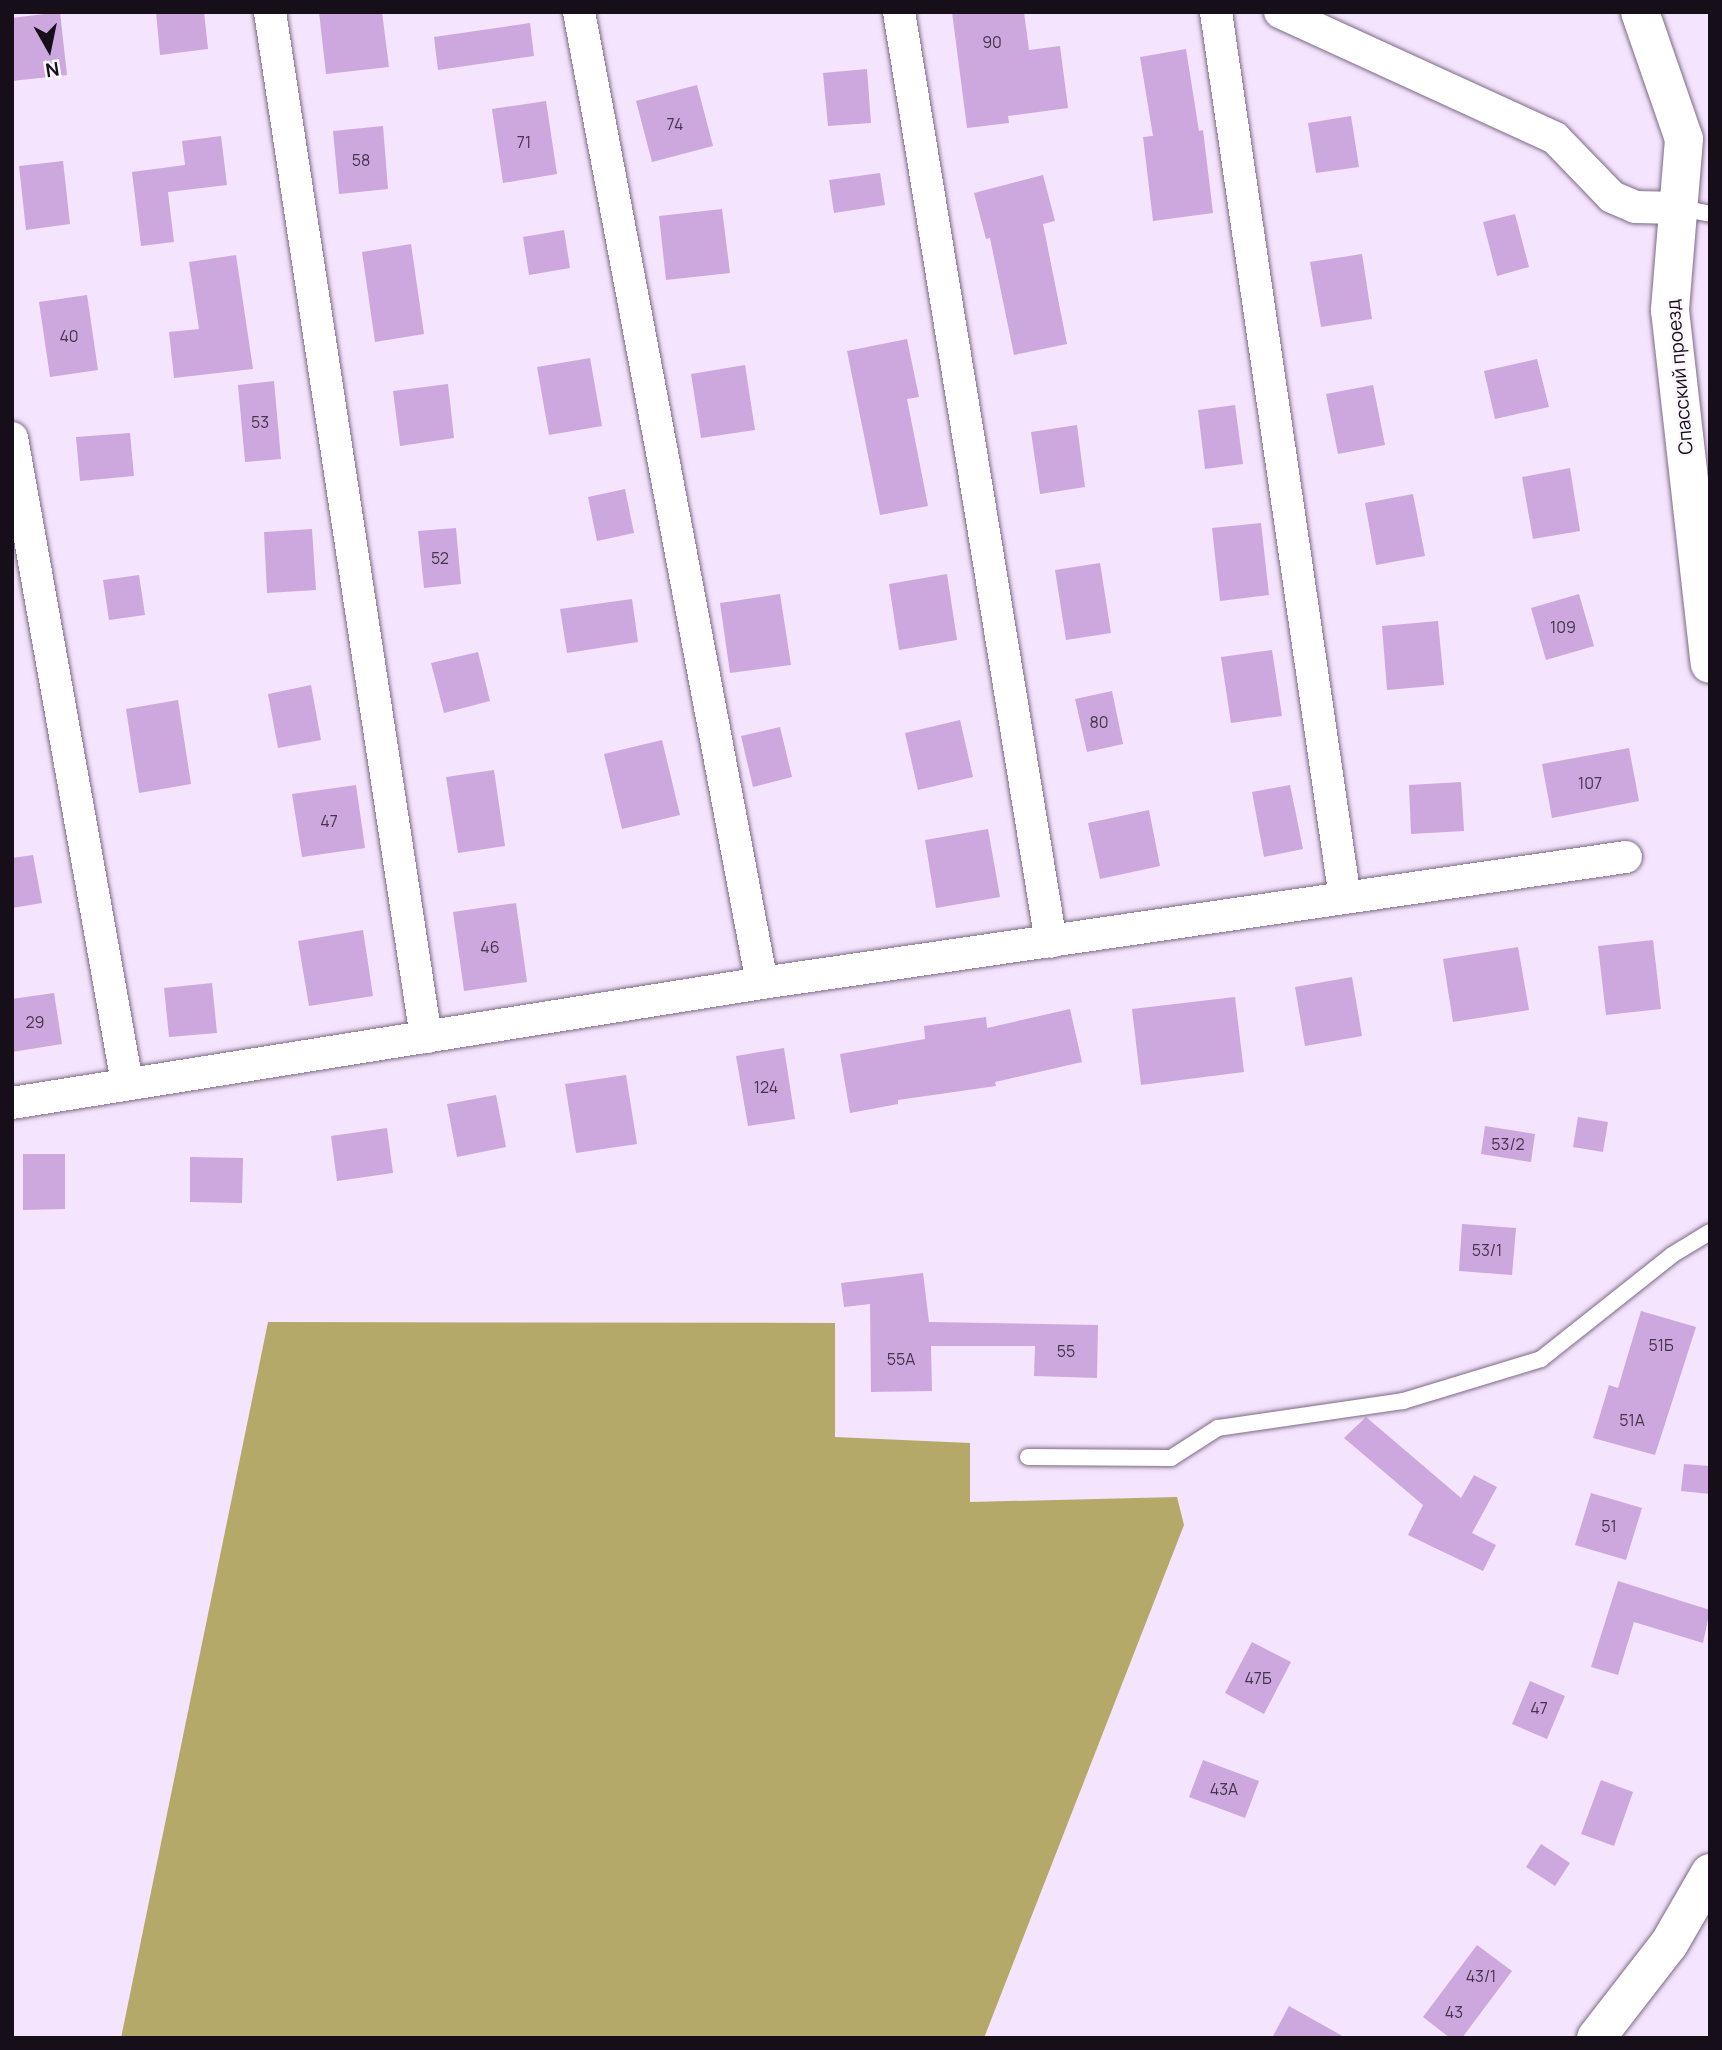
<!DOCTYPE html>
<html>
<head>
<meta charset="utf-8">
<style>
	body { margin:0 }
	#map { position:relative; width:1722px; height:2050px; overflow:hidden; background:#f5e4fd; font-family:Manrope,sans-serif }
	div>[style] { position:absolute }
	.forest>* { inset:0; background:#b5a969 }
	.building>* { inset:0; background:#cca8de }
	.roads { filter:drop-shadow(0 0 2px #7c6a86) drop-shadow(0 0 2px #7c6a86) }
	.lane>* { height:16px; margin:-8px; padding:0 8px; transform-origin:8px; border-radius:8px; background:#fff }
	.street>* { height:32px; margin:-16px; padding:0 16px; transform-origin:16px; border-radius:16px; background:#fff }
	.secondary>* { height:38px; margin:-19px; padding:0 19px; transform-origin:19px; border-radius:19px; background:#fff }
	span { translate:-50% -50%; white-space:nowrap; text-align:center; line-height:1.15; -webkit-text-stroke:5px #fbf7fd; paint-order:stroke }
	.number-label { font-size:16px; color:#44354b }
	.number-label span { -webkit-text-stroke-width:0 }
	.street-label { font-size:19px; color:#160f1a }
	.frame { position:absolute; inset:0; border:14px solid #160f1a; pointer-events:none }
	.north { position:absolute; left:14px; top:14px; width:70px; height:70px; -webkit-text-stroke:5px #fbf7fd; paint-order:stroke; rotate:171deg; font-size:19px; font-weight:700; line-height:28px; text-align:center; color:#160f1a }
	.north::after { content:''; display:block; margin:auto; width:24px; height:32px; background:#160f1a; clip-path:polygon(50% 0,100% 100%,50% 72%,0 100%) }
</style>
</head>
<body>
<div id="map">
	<div class="forest">
		<div style="clip-path:polygon(268px 1322px,835px 1323px,835px 1437px,970px 1443px,970px 1502px,1177px 1497px,1184px 1525px,984px 2038px,121px 2038px)"></div>
	</div>
	<div class="building">
		<div style="clip-path:polygon(60px 12px,67px 75px,12px 81px,12px 18px)"></div>
		<div style="clip-path:polygon(156px 12px,204px 12px,208px 49px,160px 55px)"></div>
		<div style="clip-path:polygon(319px 12px,382px 12px,389px 67px,326px 74px)"></div>
		<div style="clip-path:polygon(952px 12px,1024px 12px,1029px 50px,1060px 46px,1068px 108px,1008px 116px,1009px 123px,967px 128px)"></div>
		<div style="clip-path:polygon(530px 23px,534px 56px,438px 70px,434px 37px)"></div>
		<div style="clip-path:polygon(1186px 49px,1199px 131px,1203px 130px,1213px 213px,1153px 221px,1143px 137px,1153px 136px,1140px 57px)"></div>
		<div style="clip-path:polygon(867px 69px,871px 123px,828px 126px,823px 73px)"></div>
		<div style="clip-path:polygon(697px 85px,713px 146px,652px 162px,636px 101px)"></div>
		<div style="clip-path:polygon(546px 101px,557px 174px,503px 183px,492px 109px)"></div>
		<div style="clip-path:polygon(1351px 116px,1359px 167px,1316px 173px,1308px 123px)"></div>
		<div style="clip-path:polygon(383px 126px,388px 189px,339px 194px,333px 131px)"></div>
		<div style="clip-path:polygon(221px 136px,227px 185px,168px 192px,174px 242px,141px 246px,132px 172px,185px 165px,182px 141px)"></div>
		<div style="clip-path:polygon(63px 161px,70px 224px,26px 230px,19px 166px)"></div>
		<div style="clip-path:polygon(880px 173px,885px 205px,834px 213px,829px 180px)"></div>
		<div style="clip-path:polygon(1043px 175px,1055px 221px,1043px 224px,1067px 344px,1014px 355px,990px 238px,986px 239px,974px 193px)"></div>
		<div style="clip-path:polygon(722px 209px,730px 273px,666px 280px,659px 216px)"></div>
		<div style="clip-path:polygon(1515px 214px,1529px 267px,1497px 276px,1483px 222px)"></div>
		<div style="clip-path:polygon(564px 230px,570px 268px,529px 275px,523px 237px)"></div>
		<div style="clip-path:polygon(411px 244px,424px 334px,375px 342px,362px 252px)"></div>
		<div style="clip-path:polygon(1362px 254px,1372px 319px,1321px 327px,1310px 262px)"></div>
		<div style="clip-path:polygon(236px 255px,253px 369px,174px 378px,169px 332px,199px 329px,189px 262px)"></div>
		<div style="clip-path:polygon(87px 295px,98px 370px,50px 377px,39px 302px)"></div>
		<div style="clip-path:polygon(907px 339px,919px 397px,907px 399px,928px 506px,880px 515px,847px 351px)"></div>
		<div style="clip-path:polygon(590px 358px,602px 426px,549px 435px,537px 367px)"></div>
		<div style="clip-path:polygon(1537px 359px,1549px 407px,1495px 419px,1484px 371px)"></div>
		<div style="clip-path:polygon(745px 365px,755px 430px,701px 438px,691px 374px)"></div>
		<div style="clip-path:polygon(274px 381px,281px 459px,245px 462px,238px 385px)"></div>
		<div style="clip-path:polygon(448px 384px,454px 438px,400px 446px,393px 391px)"></div>
		<div style="clip-path:polygon(1373px 385px,1385px 445px,1338px 454px,1326px 394px)"></div>
		<div style="clip-path:polygon(1235px 405px,1243px 464px,1205px 469px,1198px 410px)"></div>
		<div style="clip-path:polygon(1077px 425px,1085px 487px,1040px 494px,1031px 432px)"></div>
		<div style="clip-path:polygon(130px 433px,134px 476px,80px 481px,76px 437px)"></div>
		<div style="clip-path:polygon(1570px 468px,1580px 531px,1533px 539px,1522px 477px)"></div>
		<div style="clip-path:polygon(625px 489px,634px 533px,597px 541px,588px 497px)"></div>
		<div style="clip-path:polygon(1413px 494px,1425px 556px,1376px 565px,1365px 503px)"></div>
		<div style="clip-path:polygon(1261px 523px,1269px 595px,1220px 601px,1212px 528px)"></div>
		<div style="clip-path:polygon(456px 528px,461px 584px,424px 588px,418px 531px)"></div>
		<div style="clip-path:polygon(312px 529px,316px 590px,267px 593px,264px 532px)"></div>
		<div style="clip-path:polygon(1100px 563px,1111px 633px,1066px 640px,1055px 570px)"></div>
		<div style="clip-path:polygon(947px 574px,957px 640px,899px 650px,889px 584px)"></div>
		<div style="clip-path:polygon(139px 575px,145px 615px,109px 620px,103px 580px)"></div>
		<div style="clip-path:polygon(780px 594px,791px 665px,730px 673px,720px 603px)"></div>
		<div style="clip-path:polygon(1579px 594px,1594px 646px,1546px 660px,1531px 608px)"></div>
		<div style="clip-path:polygon(632px 599px,638px 642px,567px 653px,560px 609px)"></div>
		<div style="clip-path:polygon(1438px 621px,1444px 685px,1387px 690px,1382px 626px)"></div>
		<div style="clip-path:polygon(1272px 650px,1282px 716px,1231px 723px,1221px 657px)"></div>
		<div style="clip-path:polygon(478px 652px,490px 701px,444px 713px,431px 663px)"></div>
		<div style="clip-path:polygon(311px 685px,321px 740px,278px 748px,268px 694px)"></div>
		<div style="clip-path:polygon(1112px 691px,1123px 744px,1087px 752px,1075px 699px)"></div>
		<div style="clip-path:polygon(178px 700px,191px 784px,139px 793px,126px 709px)"></div>
		<div style="clip-path:polygon(960px 720px,973px 777px,918px 790px,905px 733px)"></div>
		<div style="clip-path:polygon(780px 727px,792px 777px,753px 787px,741px 736px)"></div>
		<div style="clip-path:polygon(662px 740px,680px 815px,622px 829px,604px 754px)"></div>
		<div style="clip-path:polygon(1629px 748px,1639px 801px,1552px 818px,1542px 764px)"></div>
		<div style="clip-path:polygon(494px 770px,505px 846px,458px 853px,446px 777px)"></div>
		<div style="clip-path:polygon(1461px 782px,1464px 831px,1411px 834px,1409px 785px)"></div>
		<div style="clip-path:polygon(356px 785px,365px 848px,302px 857px,292px 794px)"></div>
		<div style="clip-path:polygon(1290px 785px,1303px 849px,1264px 857px,1252px 792px)"></div>
		<div style="clip-path:polygon(1149px 810px,1160px 866px,1100px 879px,1088px 823px)"></div>
		<div style="clip-path:polygon(988px 829px,1000px 897px,936px 908px,925px 840px)"></div>
		<div style="clip-path:polygon(33px 855px,42px 903px,12px 908px,12px 858px)"></div>
		<div style="clip-path:polygon(516px 903px,527px 982px,464px 991px,453px 912px)"></div>
		<div style="clip-path:polygon(363px 930px,373px 996px,309px 1006px,298px 941px)"></div>
		<div style="clip-path:polygon(1653px 940px,1661px 1009px,1606px 1015px,1598px 946px)"></div>
		<div style="clip-path:polygon(1518px 947px,1529px 1010px,1453px 1022px,1443px 959px)"></div>
		<div style="clip-path:polygon(1352px 977px,1362px 1036px,1305px 1046px,1295px 987px)"></div>
		<div style="clip-path:polygon(212px 983px,217px 1033px,169px 1037px,164px 988px)"></div>
		<div style="clip-path:polygon(54px 993px,62px 1044px,12px 1052px,12px 999px)"></div>
		<div style="clip-path:polygon(1235px 997px,1244px 1072px,1141px 1085px,1132px 1009px)"></div>
		<div style="clip-path:polygon(1070px 1009px,1082px 1062px,995px 1082px,996px 1086px,898px 1100px,898px 1104px,850px 1113px,840px 1054px,925px 1039px,924px 1026px,986px 1017px,987px 1028px)"></div>
		<div style="clip-path:polygon(784px 1048px,795px 1119px,748px 1126px,736px 1056px)"></div>
		<div style="clip-path:polygon(626px 1075px,637px 1144px,576px 1153px,565px 1084px)"></div>
		<div style="clip-path:polygon(496px 1095px,506px 1147px,457px 1157px,447px 1104px)"></div>
		<div style="clip-path:polygon(1578px 1117px,1608px 1122px,1603px 1152px,1573px 1147px)"></div>
		<div style="clip-path:polygon(1485px 1126px,1535px 1134px,1531px 1162px,1481px 1154px)"></div>
		<div style="clip-path:polygon(387px 1128px,393px 1173px,337px 1181px,331px 1136px)"></div>
		<div style="clip-path:polygon(23px 1154px,65px 1154px,65px 1209px,23px 1210px)"></div>
		<div style="clip-path:polygon(190px 1157px,243px 1158px,242px 1203px,190px 1202px)"></div>
		<div style="clip-path:polygon(1462px 1224px,1516px 1228px,1512px 1275px,1459px 1271px)"></div>
		<div style="clip-path:polygon(923px 1273px,929px 1322px,1098px 1325px,1097px 1378px,1034px 1376px,1035px 1346px,931px 1346px,932px 1391px,871px 1392px,870px 1304px,844px 1307px,841px 1283px)"></div>
		<div style="clip-path:polygon(1641px 1311px,1696px 1327px,1655px 1455px,1593px 1438px,1609px 1385px,1618px 1388px)"></div>
		<div style="clip-path:polygon(1366px 1417px,1461px 1498px,1474px 1475px,1497px 1487px,1472px 1533px,1496px 1545px,1483px 1571px,1408px 1535px,1423px 1505px,1344px 1438px)"></div>
		<div style="clip-path:polygon(1684px 1464px,1710px 1466px,1710px 1494px,1681px 1491px)"></div>
		<div style="clip-path:polygon(1591px 1493px,1642px 1508px,1626px 1560px,1575px 1545px)"></div>
		<div style="clip-path:polygon(1618px 1581px,1710px 1610px,1703px 1643px,1634px 1622px,1618px 1675px,1591px 1667px)"></div>
		<div style="clip-path:polygon(1252px 1642px,1291px 1662px,1264px 1714px,1225px 1693px)"></div>
		<div style="clip-path:polygon(1530px 1681px,1565px 1696px,1547px 1739px,1512px 1724px)"></div>
		<div style="clip-path:polygon(1203px 1760px,1259px 1781px,1245px 1818px,1189px 1797px)"></div>
		<div style="clip-path:polygon(1601px 1780px,1633px 1792px,1614px 1846px,1581px 1834px)"></div>
		<div style="clip-path:polygon(1541px 1844px,1570px 1863px,1555px 1886px,1526px 1867px)"></div>
		<div style="clip-path:polygon(1477px 1945px,1512px 1971px,1462px 2038px,1450px 2038px,1423px 2017px)"></div>
		<div style="clip-path:polygon(1289px 2006px,1346px 2038px,1272px 2038px)"></div>
	</div>
	<div class="roads">
		<div class="lane">
			<div style="left:1680px;top:208px;width:31px;rotate:11deg"></div>
			<div style="left:1028px;top:1457px;width:143px;rotate:0.4deg"></div>
			<div style="left:1171px;top:1458px;width:56px;rotate:-32.6deg"></div>
			<div style="left:1218px;top:1428px;width:187px;rotate:-8.3deg"></div>
			<div style="left:1403px;top:1401px;width:144px;rotate:-16.9deg"></div>
			<div style="left:1541px;top:1359px;width:167px;rotate:-38.4deg"></div>
			<div style="left:1672px;top:1255px;width:44px;rotate:-31.2deg"></div>
		</div>
		<div class="street">
			<div style="left:270px;top:12px;width:1037px;rotate:81.35deg"></div>
			<div style="left:579px;top:12px;width:988px;rotate:79.33deg"></div>
			<div style="left:899px;top:12px;width:942px;rotate:80.72deg"></div>
			<div style="left:1216px;top:12px;width:895px;rotate:81.72deg"></div>
			<div style="left:1280px;top:12px;width:302px;rotate:24.6deg"></div>
			<div style="left:1555px;top:138px;width:82px;rotate:46deg"></div>
			<div style="left:1612px;top:197px;width:25px;rotate:23deg"></div>
			<div style="left:1635px;top:207px;width:45px;rotate:1.3deg"></div>
			<div style="left:12px;top:438px;width:655px;rotate:79.89deg"></div>
			<div style="left:12px;top:1103px;width:760px;rotate:-9.09deg"></div>
			<div style="left:762px;top:983px;width:873px;rotate:-8.3deg"></div>
		</div>
		<div class="secondary">
			<div style="left:1640px;top:12px;width:134px;rotate:70.9deg"></div>
			<div style="left:1684px;top:139px;width:172px;rotate:94.7deg"></div>
			<div style="left:1670px;top:310px;width:356px;rotate:83.6deg"></div>
			<div style="left:1596px;top:2038px;width:119px;rotate:-52.2deg"></div>
			<div style="left:1669px;top:1944px;width:82px;rotate:-60deg"></div>
		</div>
	</div>
	<div class="number-label">
		<span style="left:992px;top:42px">90</span>
		<span style="left:675px;top:124px">74</span>
		<span style="left:524px;top:142px">71</span>
		<span style="left:361px;top:160px">58</span>
		<span style="left:69px;top:336px">40</span>
		<span style="left:260px;top:422px">53</span>
		<span style="left:440px;top:558px">52</span>
		<span style="left:1563px;top:627px">109</span>
		<span style="left:1099px;top:722px">80</span>
		<span style="left:1590px;top:783px">107</span>
		<span style="left:329px;top:821px">47</span>
		<span style="left:490px;top:947px">46</span>
		<span style="left:35px;top:1022px">29</span>
		<span style="left:766px;top:1087px">124</span>
		<span style="left:1508px;top:1144px">53/2</span>
		<span style="left:1487px;top:1250px">53/1</span>
		<span style="left:1661px;top:1345px">51Б</span>
		<span style="left:1066px;top:1351px">55</span>
		<span style="left:901px;top:1359px">55А</span>
		<span style="left:1632px;top:1420px">51А</span>
		<span style="left:1609px;top:1526px">51</span>
		<span style="left:1258px;top:1678px">47Б</span>
		<span style="left:1539px;top:1708px">47</span>
		<span style="left:1224px;top:1789px">43А</span>
		<span style="left:1481px;top:1976px">43/1</span>
		<span style="left:1454px;top:2012px">43</span>
	</div>
	<div class="street-label">
		<span style="left:1680px;top:377px;rotate:-95deg">Спасский проезд</span>
	</div>
	<div class="frame"></div>
	<div class="north">N</div>
</div>
</body>
</html>
